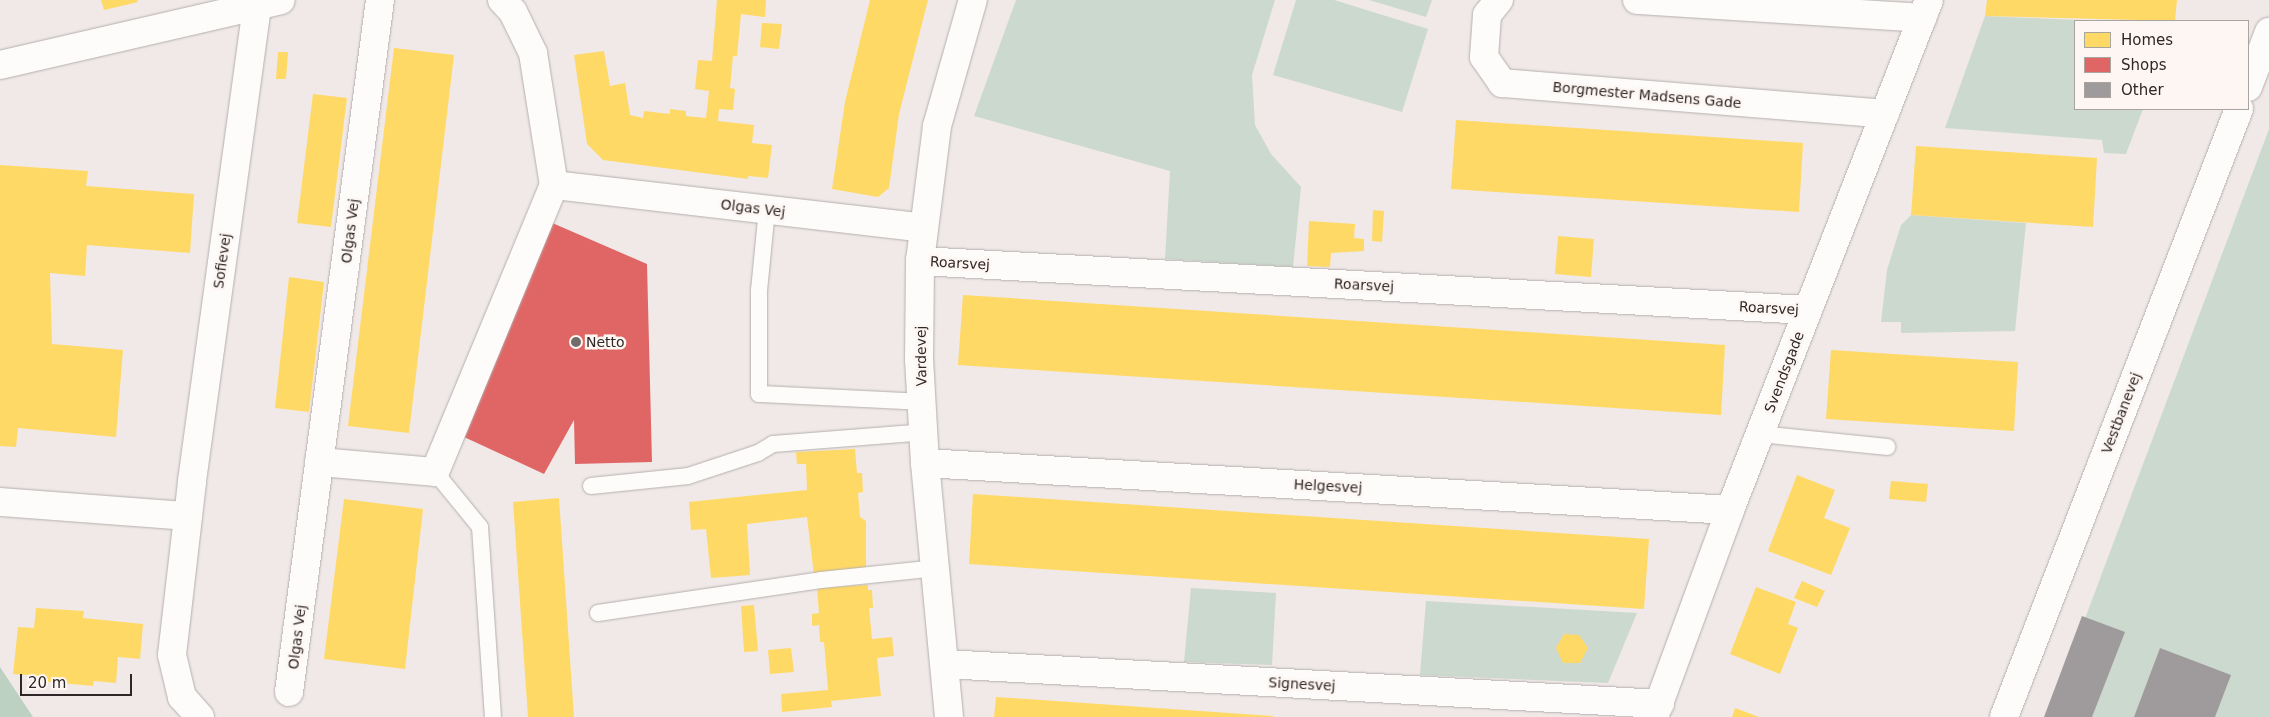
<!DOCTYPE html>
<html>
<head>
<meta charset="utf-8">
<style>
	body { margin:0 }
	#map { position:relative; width:2269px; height:717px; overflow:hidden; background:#f0e9e7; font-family:"DejaVu Sans",sans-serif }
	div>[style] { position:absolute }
	.green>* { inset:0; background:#ccd9ce }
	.forest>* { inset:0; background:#bdd1c2 }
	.homes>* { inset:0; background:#ffd966 }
	.shops>* { inset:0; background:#e06666 }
	.building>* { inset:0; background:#9f9b9c }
	.roads { filter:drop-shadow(0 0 1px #b4afad) drop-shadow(0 0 1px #b4afad) }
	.service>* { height:16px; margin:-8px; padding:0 8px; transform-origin:8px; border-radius:8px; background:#fdfcfb }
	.minor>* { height:28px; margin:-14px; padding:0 14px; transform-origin:14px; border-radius:14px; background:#fdfcfb }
	.tertiary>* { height:28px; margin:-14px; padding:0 14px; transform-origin:14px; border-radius:14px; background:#fdfcfb }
	.dots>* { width:14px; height:14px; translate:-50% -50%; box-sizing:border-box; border:2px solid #fdf6f3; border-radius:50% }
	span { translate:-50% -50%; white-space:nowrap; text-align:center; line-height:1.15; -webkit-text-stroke:5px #fdf6f3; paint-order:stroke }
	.street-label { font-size:14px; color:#2d2827 }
	.poi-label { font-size:14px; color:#2d2827 }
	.left { translate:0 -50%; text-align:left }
	.legend { position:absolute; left:2074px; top:20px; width:175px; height:90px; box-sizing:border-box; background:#fdf6f3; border:1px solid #aaa4a1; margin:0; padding:6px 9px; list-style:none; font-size:15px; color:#2d2827 }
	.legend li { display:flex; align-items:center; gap:10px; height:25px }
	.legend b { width:25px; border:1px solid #aaa4a1 }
	.scale { position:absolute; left:20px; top:674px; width:112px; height:22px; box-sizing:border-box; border:2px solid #2d2827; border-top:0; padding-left:6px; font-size:15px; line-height:18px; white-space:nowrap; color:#2d2827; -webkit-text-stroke:4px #fdf6f3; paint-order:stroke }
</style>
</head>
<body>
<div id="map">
	<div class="green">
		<div style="clip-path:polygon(1016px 0,1275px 0,1252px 75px,1255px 125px,1271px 154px,1301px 187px,1293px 267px,1165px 259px,1170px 171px,974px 116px)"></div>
		<div style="clip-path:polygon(1296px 0,1334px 0,1428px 29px,1402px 112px,1273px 75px)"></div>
		<div style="clip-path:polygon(1369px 0,1432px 0,1426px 17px)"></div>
		<div style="clip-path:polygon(1985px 16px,2099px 21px,2075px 21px,2075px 109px,2143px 109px,2126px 154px,2104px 153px,2102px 140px,1945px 128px)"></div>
		<div style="clip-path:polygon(2269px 129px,2269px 717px,2048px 717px)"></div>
		<div style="clip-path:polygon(1911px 215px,2026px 223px,2015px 331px,1901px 333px,1901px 322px,1881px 322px,1887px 270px,1901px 225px)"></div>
		<div style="clip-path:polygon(1191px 588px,1276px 593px,1272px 665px,1184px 662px)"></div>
		<div style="clip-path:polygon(1426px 601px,1637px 613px,1608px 683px,1420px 675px)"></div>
	</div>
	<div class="forest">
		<div style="clip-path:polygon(0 667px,33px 717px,0 717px)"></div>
	</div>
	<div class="homes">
		<div style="clip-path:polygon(101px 0,137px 0,138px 2px,104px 10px)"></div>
		<div style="clip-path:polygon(717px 0,766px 0,765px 17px,741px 14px,737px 56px,733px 56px,730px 88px,735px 89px,733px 110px,719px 109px,718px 121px,754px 125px,752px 143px,772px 145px,768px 178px,748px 176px,748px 179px,603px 160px,587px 144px,574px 55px,604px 51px,610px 86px,625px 83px,630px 115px,643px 118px,644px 111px,670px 114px,670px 109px,686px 111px,686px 116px,706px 118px,709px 91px,695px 89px,698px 60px,712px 61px)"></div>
		<div style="clip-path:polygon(870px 0,928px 0,899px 114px,889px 188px,878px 197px,832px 189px,845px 102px)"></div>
		<div style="clip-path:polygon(1987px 0,2177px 0,2175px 21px,1985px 16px)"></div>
		<div style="clip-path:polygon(762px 23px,782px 24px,779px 49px,760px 47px)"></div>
		<div style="clip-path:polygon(394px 48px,454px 55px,409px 433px,348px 426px)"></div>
		<div style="clip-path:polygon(278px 52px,288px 52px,286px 79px,276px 79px)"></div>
		<div style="clip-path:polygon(313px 94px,347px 98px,331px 227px,297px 223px)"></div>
		<div style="clip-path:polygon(1456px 120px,1803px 143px,1799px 212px,1451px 189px)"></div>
		<div style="clip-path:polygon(1916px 146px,2097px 158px,2093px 227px,1911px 215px)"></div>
		<div style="clip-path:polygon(0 165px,88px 171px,86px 186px,194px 194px,190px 253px,87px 245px,85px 276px,50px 273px,52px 344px,123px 350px,116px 437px,18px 428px,16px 447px,0 446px)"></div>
		<div style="clip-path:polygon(1373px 210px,1384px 211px,1382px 242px,1372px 241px)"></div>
		<div style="clip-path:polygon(1309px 221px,1355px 224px,1354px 238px,1364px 239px,1364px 251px,1331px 253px,1330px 267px,1307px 266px)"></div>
		<div style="clip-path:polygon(1558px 236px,1594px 239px,1591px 277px,1555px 274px)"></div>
		<div style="clip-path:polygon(289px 277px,324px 282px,309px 412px,275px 408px)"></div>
		<div style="clip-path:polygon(963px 295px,1725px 345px,1721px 415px,958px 365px)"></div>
		<div style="clip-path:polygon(1831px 350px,2018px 362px,2014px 431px,1826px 419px)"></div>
		<div style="clip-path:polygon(855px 449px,857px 473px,862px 473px,863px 492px,858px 493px,860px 517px,866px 521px,866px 571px,814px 575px,807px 517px,747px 524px,750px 575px,711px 578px,706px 529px,691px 530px,689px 502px,807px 490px,806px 464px,797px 464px,796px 452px)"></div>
		<div style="clip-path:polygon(1797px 475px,1835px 490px,1824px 518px,1850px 528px,1831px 575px,1768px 551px)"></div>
		<div style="clip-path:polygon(1891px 481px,1928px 484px,1926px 502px,1889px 499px)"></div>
		<div style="clip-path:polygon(973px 494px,1649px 539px,1644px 609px,969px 564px)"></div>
		<div style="clip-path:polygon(559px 498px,574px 717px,528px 717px,513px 502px)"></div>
		<div style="clip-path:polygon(344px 499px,423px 509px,405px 669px,324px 659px)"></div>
		<div style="clip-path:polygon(1802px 581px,1825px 591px,1817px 607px,1794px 598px)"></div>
		<div style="clip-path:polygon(868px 585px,868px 590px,872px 590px,873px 608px,869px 608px,872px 639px,892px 637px,894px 656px,877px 658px,881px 696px,831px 701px,832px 707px,782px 712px,781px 694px,828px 690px,824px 642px,820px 642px,819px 625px,812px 626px,812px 614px,819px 613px,817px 588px)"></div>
		<div style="clip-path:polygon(1756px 587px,1796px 602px,1788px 624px,1798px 628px,1780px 674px,1730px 654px)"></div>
		<div style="clip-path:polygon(754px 605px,758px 651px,744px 652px,741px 606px)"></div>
		<div style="clip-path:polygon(36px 608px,84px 611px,83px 618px,143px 624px,140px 659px,118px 657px,116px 683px,94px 681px,93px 686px,39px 681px,40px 676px,13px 674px,18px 627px,34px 628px)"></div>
		<div style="clip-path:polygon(1564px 634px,1579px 635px,1588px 648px,1580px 663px,1563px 663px,1556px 648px)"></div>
		<div style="clip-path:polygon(791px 648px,794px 672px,770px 674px,768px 650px)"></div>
		<div style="clip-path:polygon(996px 697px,1273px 716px,1273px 717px,994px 717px)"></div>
		<div style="clip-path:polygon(1735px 708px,1759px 717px,1732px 717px)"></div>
	</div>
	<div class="shops">
		<div style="clip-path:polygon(550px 222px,647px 264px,652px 462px,575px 464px,574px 420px,544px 474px,464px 437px)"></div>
	</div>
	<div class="building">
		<div style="clip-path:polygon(2082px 616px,2125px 632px,2092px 717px,2044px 717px)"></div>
		<div style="clip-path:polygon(2160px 648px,2231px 675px,2215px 717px,2134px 717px)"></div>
	</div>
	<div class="roads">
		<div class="service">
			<div style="left:767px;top:209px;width:81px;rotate:95.6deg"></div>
			<div style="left:759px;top:290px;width:104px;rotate:90deg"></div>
			<div style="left:759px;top:394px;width:163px;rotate:2.8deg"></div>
			<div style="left:1760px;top:434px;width:128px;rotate:5.8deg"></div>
			<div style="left:435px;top:472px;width:71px;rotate:50.7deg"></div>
			<div style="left:480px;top:527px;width:190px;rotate:86.1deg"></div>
			<div style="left:591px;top:486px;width:98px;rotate:-5.9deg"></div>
			<div style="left:688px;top:476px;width:74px;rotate:-18.2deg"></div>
			<div style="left:758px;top:453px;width:17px;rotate:-31deg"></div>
			<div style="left:773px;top:444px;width:151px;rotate:-4.5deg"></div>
			<div style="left:598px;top:613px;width:225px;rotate:-8.4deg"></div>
			<div style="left:821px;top:580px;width:117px;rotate:-5.9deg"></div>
		</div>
		<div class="minor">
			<div style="left:502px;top:0;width:16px;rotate:47deg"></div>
			<div style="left:513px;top:12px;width:46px;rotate:64deg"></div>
			<div style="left:533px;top:53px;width:134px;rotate:81deg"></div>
			<div style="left:554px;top:185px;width:371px;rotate:6.6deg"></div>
			<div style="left:1499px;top:0;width:19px;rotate:129deg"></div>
			<div style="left:1487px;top:15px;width:42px;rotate:94.1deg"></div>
			<div style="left:1484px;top:57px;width:32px;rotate:55deg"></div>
			<div style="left:1502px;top:83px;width:384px;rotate:4.6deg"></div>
			<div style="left:1637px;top:0;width:286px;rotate:3.6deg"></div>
			<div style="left:0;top:65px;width:288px;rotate:-13deg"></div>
			<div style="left:2248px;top:87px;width:59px;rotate:-69.1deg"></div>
			<div style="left:920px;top:261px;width:889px;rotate:3.16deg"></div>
			<div style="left:319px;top:462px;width:116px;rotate:4.9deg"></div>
			<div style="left:435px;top:472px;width:311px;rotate:-67.5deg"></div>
			<div style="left:925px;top:463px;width:806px;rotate:3.34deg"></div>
			<div style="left:0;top:502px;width:188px;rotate:4.3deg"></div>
			<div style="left:945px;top:664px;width:716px;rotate:3.2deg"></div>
			<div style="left:289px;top:692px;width:698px;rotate:-82.51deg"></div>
			<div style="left:200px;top:717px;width:27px;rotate:-132deg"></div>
			<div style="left:182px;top:697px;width:43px;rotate:-103.4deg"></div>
			<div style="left:172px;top:655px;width:175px;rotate:-83.4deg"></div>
			<div style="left:192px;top:481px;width:479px;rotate:-82.2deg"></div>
			<div style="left:1654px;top:717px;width:221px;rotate:-69.8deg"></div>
			<div style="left:1730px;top:510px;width:547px;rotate:-68.68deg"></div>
			<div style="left:2004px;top:717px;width:652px;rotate:-68.87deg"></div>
		</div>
		<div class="tertiary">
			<div style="left:949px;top:717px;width:255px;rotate:-95.4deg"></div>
			<div style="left:925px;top:463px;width:103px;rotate:-93.3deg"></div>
			<div style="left:919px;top:360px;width:99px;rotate:-89.4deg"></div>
			<div style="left:920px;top:261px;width:136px;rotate:-82.8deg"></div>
			<div style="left:937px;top:126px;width:131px;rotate:-74.1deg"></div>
		</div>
	</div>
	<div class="dots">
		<div style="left:576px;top:342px;background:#716c6a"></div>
	</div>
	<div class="street-label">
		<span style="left:1647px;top:95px;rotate:5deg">Borgmester Madsens Gade</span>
		<span style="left:753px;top:208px;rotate:7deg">Olgas Vej</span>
		<span style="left:350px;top:231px;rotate:-83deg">Olgas Vej</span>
		<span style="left:222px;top:261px;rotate:-82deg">Sofievej</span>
		<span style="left:960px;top:263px;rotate:3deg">Roarsvej</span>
		<span style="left:1364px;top:285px;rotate:3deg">Roarsvej</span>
		<span style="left:1769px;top:308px;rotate:3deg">Roarsvej</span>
		<span style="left:921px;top:356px;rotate:-91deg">Vardevej</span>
		<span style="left:1784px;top:372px;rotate:-69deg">Svendsgade</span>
		<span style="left:2121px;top:413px;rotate:-69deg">Vestbanevej</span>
		<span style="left:1328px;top:486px;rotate:3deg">Helgesvej</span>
		<span style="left:297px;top:637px;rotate:-83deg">Olgas Vej</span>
		<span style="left:1302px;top:684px;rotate:3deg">Signesvej</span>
	</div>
	<div class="poi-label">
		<span class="left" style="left:586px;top:342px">Netto</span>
	</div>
	<ul class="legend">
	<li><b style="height:14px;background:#ffd966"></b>Homes</li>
	<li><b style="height:14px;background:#e06666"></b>Shops</li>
	<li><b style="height:14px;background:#9f9b9c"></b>Other</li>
	</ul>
	<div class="scale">20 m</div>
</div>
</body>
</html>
